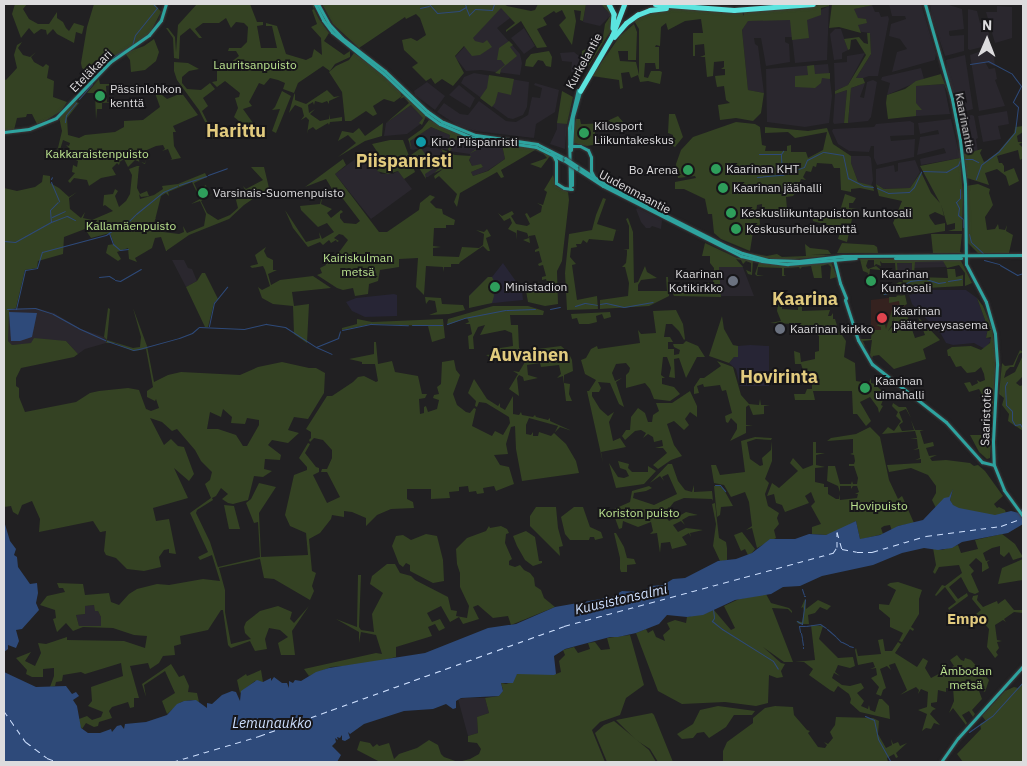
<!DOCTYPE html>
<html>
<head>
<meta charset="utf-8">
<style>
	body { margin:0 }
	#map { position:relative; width:1027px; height:766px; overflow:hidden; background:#212022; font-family:"IBM Plex Sans",sans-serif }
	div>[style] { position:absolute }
	.built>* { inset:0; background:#2a272e }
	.education>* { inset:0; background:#272535 }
	.medical>* { inset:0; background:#35221f }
	.green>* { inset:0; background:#344223 }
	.water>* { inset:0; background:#2e4a7a }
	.stream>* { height:1px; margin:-0.5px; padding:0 0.5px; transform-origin:0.5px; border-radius:0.5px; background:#2e4a7a }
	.ferry>* { height:1px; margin-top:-0.5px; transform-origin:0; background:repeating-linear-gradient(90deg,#cddffe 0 6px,transparent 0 11px) }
	.roads { filter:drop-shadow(0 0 1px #3b3a3c) drop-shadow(0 0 1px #3b3a3c) }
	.secondary>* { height:3px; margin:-1.5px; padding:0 1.5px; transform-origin:1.5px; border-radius:1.5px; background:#2ea39f }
	.highway>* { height:4.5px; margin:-2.25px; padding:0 2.25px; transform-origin:2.25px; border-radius:2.25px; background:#5be4df }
	.bridges { filter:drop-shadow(0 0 1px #3b3a3c) drop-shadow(0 0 1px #3b3a3c) }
	.secondary-bridge>* { height:3px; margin:-1.5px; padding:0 1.5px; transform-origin:1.5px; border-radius:1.5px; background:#2ea39f }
	.dots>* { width:14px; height:14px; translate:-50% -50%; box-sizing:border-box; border:2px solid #171619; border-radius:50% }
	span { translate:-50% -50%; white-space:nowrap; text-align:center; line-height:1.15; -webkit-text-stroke:4px #171619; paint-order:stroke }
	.street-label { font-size:12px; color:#dddcde }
	.park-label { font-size:12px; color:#bbe38f }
	.poi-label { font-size:12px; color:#dddcde }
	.left { translate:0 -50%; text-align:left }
	.right { translate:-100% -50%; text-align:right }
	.water-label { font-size:14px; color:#cddffe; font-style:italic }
	.quarter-label { font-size:15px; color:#e2cb7e; font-weight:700 }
	.district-label { font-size:18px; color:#e2cb7e; font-weight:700 }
	.frame { position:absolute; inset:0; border:5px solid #dddcde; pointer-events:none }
	.north { position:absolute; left:962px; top:15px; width:50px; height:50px; -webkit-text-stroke:4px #171619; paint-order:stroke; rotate:1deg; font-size:14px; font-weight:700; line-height:20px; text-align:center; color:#dddcde }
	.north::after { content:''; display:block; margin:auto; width:18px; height:22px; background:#dddcde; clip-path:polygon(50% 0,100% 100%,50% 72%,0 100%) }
</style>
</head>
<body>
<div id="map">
	<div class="built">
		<div style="clip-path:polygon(586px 4px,601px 4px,611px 15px,600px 26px,583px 22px)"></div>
		<div style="clip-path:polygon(889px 4px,921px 4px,936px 54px,935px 60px,892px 72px,897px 52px,907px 49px,900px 39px,889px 36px,891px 24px,906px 19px,905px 16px,892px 16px)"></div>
		<div style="clip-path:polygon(930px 4px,946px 4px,962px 9px,964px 29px,949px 31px,949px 34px,950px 36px,964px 35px,964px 51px,945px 56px,932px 18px)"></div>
		<div style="clip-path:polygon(503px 5px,514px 22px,510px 18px,497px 28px,520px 54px,522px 63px,520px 75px,481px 70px,466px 71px,455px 57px)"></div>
		<div style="clip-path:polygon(872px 5px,875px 12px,879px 12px,881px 17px,888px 16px,889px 19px,878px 76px,869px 76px,858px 80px,856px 78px,871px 54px,870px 33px,855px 31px,854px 9px)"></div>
		<div style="clip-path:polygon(829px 6px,827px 60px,795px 63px,792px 37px,785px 37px,785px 42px,789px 44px,790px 62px,766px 66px,761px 38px,754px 38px,755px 44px,758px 46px,764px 93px,748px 90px,742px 30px,748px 20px,802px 19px)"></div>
		<div style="clip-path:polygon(997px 6px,1012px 7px,1012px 38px,995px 43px,986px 12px,997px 12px)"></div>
		<div style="clip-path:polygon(968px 9px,977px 11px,980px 23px,988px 23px,990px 45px,970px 50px,968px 49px)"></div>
		<div style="clip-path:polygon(524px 28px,535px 46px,524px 54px,511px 38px)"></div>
		<div style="clip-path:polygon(835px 29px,841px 29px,848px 50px,842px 53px,842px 59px,834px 60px,830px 34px)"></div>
		<div style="clip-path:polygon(993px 47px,995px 66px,985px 62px,989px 69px,995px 68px,997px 79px,995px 80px,1005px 106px,979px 111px,970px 55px)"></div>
		<div style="clip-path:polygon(574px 52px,579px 56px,579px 61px,581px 62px,579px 73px,571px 72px,572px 62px,562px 61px,560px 53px)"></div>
		<div style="clip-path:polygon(865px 53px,848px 85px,835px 91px,834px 63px,847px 62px,847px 56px)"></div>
		<div style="clip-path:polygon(965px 55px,973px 109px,960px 113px,947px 72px,946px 60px)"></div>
		<div style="clip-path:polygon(828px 64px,832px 96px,829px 123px,805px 127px,767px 122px,766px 69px)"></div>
		<div style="clip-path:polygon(921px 68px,924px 79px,887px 95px,890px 83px,881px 80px,882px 77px)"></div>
		<div style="clip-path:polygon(474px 73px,529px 82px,527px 107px,523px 115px,513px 119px,508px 118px,461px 83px,464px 77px)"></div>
		<div style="clip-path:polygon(873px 80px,877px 82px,871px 117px,868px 121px,848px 123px,851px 88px,865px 83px,860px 97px,864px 98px,867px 82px)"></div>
		<div style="clip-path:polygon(427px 82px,445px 96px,435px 110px,415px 95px,414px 91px)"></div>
		<div style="clip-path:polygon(535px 83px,559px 90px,555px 112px,536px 124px,534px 138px,475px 131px,457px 125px,437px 112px,444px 103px,460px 114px,468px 115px,479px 101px,506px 121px,516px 122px,528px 115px,532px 97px,540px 98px,542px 88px,534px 85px)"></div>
		<div style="clip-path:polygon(944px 84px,950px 114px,902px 117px,915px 86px)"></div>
		<div style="clip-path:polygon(459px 85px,475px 98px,470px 108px,449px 95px)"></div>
		<div style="clip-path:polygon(847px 90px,844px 123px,834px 124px,833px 122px,835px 94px)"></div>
		<div style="clip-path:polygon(411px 105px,425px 119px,423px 122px,407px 134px,384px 136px,386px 123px)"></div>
		<div style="clip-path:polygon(1007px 111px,1009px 124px,998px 126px,1001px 139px,983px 142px,978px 116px)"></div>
		<div style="clip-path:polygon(972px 115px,974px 116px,978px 138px,976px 139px,978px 152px,964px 154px,961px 116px)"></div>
		<div style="clip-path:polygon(951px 119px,960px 158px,921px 165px,920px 159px,946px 153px,944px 148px,917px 155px,920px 137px,939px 134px,938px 130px,920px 134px,918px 123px)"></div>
		<div style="clip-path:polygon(557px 121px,567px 121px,565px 149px,550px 144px,557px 129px)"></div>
		<div style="clip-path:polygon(910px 121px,914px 123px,914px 135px,890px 136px,891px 141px,915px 139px,914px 157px,877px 165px,874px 158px,874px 146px,871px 146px,869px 152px,849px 151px,838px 144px,832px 131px,833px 129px,874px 127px,876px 124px)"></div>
		<div style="clip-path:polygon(431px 127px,450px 135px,448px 150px,429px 145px,413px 150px,410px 149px,409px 143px,411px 140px)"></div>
		<div style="clip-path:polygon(452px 136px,502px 145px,505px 159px,487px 171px,473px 176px,471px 172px,483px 167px,472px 166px,469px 159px,470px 154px,449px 151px)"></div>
		<div style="clip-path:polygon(427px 147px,437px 148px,447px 153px,443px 167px,428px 177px,425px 177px,420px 149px)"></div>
		<div style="clip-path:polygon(364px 156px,381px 174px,393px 174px,398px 171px,412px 189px,371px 219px,335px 174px,358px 157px,360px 159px)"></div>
		<div style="clip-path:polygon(851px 156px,869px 156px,871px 158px,873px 180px,871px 186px,858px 182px,851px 163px)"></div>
		<div style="clip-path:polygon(915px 160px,920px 172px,910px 188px,884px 189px,876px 184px,876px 169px,894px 165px,895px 172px,898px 171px,898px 163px)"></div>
		<div style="clip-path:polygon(638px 208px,662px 220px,661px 229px,652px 226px,650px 228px,646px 228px,641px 222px,636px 209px)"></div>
		<div style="clip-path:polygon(172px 260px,184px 260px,188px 268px,192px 269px,197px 281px,186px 287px)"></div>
		<div style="clip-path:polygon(896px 260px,945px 261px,946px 267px,914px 268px,914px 274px,896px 276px)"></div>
		<div style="clip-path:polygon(734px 261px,742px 265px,754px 296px,721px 296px,717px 277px,718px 266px,733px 267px)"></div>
		<div style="clip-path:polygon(16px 308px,36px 308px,54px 313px,81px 329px,104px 337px,107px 340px,106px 343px,85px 349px,78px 354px,66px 341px,12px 345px,7px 340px,7px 309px)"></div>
		<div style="clip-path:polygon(95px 605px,101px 617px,102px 626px,79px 626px,76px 615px,85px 614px,85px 606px)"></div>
		<div style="clip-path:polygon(465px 698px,485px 698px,489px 713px,477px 717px,478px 733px,468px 736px,458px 699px)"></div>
	</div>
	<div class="education">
		<div style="clip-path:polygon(503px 263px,522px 290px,523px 300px,485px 304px,469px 308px,469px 296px,488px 277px,492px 277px)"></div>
		<div style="clip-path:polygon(929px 290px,966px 290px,977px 298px,988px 328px,986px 338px,992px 339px,985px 349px,974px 343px,953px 345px,946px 343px,941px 334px,912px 304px,909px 295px)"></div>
		<div style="clip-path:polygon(394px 294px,397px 295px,397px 316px,365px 317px,352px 311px,346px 302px,356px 298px)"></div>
		<div style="clip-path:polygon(750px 345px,769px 346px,769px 386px,740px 386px,736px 369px,729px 363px,734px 357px,738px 346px)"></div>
	</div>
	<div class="medical">
		<div style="clip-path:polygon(896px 297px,906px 306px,895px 311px,893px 324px,884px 334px,871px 335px,871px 300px)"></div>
	</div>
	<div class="green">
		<div style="clip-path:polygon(15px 4px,27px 4px,23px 9px,29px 19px,38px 24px,49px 24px,57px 12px,57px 18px,63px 22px,66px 28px,69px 31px,74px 23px,84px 26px,82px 34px,76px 32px,74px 43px,57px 34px,53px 29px,47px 35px,46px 30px,41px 29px,34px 34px,29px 28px,21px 38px,12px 14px)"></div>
		<div style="clip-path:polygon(94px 4px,155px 4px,161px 12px,149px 35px,107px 63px,93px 76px,82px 68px,81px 63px,87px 27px)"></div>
		<div style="clip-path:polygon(197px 4px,250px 4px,257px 22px,263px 22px,263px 25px,257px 26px,261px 48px,277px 48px,272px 26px,266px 26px,266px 23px,277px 26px,286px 54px,306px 60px,312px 57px,314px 49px,322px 55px,321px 38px,311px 27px,317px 24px,312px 10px,314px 9px,312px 4px,314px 4px,314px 9px,319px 19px,329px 33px,324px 41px,344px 55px,350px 51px,350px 57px,335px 64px,330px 71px,323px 66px,298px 83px,294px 93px,283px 89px,285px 83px,278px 80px,270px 78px,264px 85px,259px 83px,249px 102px,252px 106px,243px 109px,253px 123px,246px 127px,234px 117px,238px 108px,235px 98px,239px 97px,240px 93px,225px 81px,217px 87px,212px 82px,217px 81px,217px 66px,219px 64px,226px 66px,239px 56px,236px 51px,228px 51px,229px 48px,241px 48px,247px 42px,248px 27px,244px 23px,236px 22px,231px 28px,226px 18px,219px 23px,203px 23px,195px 29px,202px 38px,199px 38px,190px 28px,180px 36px,179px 59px,174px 58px,173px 38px,166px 28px,168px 28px,175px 37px,176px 52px,178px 25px)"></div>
		<div style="clip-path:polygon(322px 4px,504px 4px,507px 6px,531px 11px,535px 10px,538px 4px,586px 4px,583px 21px,580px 20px,581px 11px,574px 10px,576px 21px,572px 45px,559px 25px,566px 18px,562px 10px,556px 13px,554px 11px,543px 18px,547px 25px,537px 29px,547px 47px,537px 48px,521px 21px,506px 32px,506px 30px,515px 23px,501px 8px,473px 38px,475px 41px,483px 43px,487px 40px,492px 47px,480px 55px,472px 56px,464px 46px,455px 56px,464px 73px,453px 86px,442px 79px,435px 84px,431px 78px,426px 81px,412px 67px,418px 63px,404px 50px,402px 40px,411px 38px,417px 41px,426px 35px,420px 18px,416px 14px,406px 19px,405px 17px,359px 48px,333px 24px)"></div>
		<div style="clip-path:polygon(601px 4px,608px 4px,613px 13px,612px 29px,588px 67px,581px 65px,582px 51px,588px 48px,590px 43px,602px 43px,605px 24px,611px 15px)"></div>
		<div style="clip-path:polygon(829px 4px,829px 6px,821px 8px,821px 15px,807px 20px,809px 38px,792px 40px,790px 20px,748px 21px,742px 30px,748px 90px,764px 93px,761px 113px,753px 121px,736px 118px,720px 120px,718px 105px,730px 103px,726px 100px,724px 86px,717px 87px,716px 82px,715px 76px,725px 75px,725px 69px,721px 69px,724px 67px,724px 61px,714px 62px,713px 76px,707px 77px,705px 57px,700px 57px,705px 55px,704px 44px,695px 45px,695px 56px,693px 56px,693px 33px,703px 33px,701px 19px,685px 21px,668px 30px,666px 23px,661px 27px,660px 46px,656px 45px,655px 47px,659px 47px,659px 69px,656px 69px,655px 63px,645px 63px,644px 77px,648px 78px,651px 71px,660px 71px,662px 72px,660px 84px,648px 81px,640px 82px,638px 75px,631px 78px,629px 72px,621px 73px,623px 88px,620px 89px,619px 80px,592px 76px,620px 36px,634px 24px,637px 32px,636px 60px,628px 60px,628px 51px,618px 51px,620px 61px,636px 62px,639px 75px,639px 29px,633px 19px,661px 8px,742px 12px,744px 16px,744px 12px)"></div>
		<div style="clip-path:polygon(832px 4px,878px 4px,854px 9px,858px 18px,866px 19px,867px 23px,858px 25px,861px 33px,839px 27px,829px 28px)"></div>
		<div style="clip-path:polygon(867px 33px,870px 33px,871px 54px,856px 78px,863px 78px,865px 83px,851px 88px,848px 123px,844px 123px,847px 90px,835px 94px,835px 91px,848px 85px,866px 55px,856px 39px,851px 40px,850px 49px,848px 50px,844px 39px,859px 37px,864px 43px,868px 44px)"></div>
		<div style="clip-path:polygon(154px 39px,159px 52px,156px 61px,145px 70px,131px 72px,130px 60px,125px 53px,144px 46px)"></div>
		<div style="clip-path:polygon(509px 41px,513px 45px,510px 47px,517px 56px,501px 69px,500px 74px,495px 73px,505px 65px,501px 60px,497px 60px,499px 48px)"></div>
		<div style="clip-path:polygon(22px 42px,18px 48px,23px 55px,30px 57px,36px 52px,31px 57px,34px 62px,43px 67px,46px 64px,49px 66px,47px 78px,54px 81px,53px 97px,67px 102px,61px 111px,45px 121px,37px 124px,32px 114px,27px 114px,26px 117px,17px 118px,14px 130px,4px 130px,4px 79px,6px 80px,17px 68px,14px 55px,17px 45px)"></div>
		<div style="clip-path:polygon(549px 51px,552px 57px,551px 67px,546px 66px,543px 61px,538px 60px,533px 67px,525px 66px,526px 60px,531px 54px)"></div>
		<div style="clip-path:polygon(354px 53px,383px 74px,426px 116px,422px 125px,419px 123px,423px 118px,411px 105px,386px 123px,409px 103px,404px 97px,400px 99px,403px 95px,400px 93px,402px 96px,394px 102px,384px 99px,373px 106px,377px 114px,373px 116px,366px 111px,351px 121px,345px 121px,342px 92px,329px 72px,336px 66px,349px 60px)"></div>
		<div style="clip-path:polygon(174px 62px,188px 63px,199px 69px,189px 71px,182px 77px,182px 83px,187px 89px,201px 90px,210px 83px,215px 89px,203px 98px,208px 106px,202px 111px,208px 123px,219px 131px,222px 129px,221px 134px,214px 134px,214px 140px,199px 110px,177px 80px,174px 71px)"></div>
		<div style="clip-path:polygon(814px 65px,815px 74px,830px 73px,830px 79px,822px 78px,821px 83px,815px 88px,795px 87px,795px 76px,808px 75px,807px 66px)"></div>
		<div style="clip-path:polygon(941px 74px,949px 95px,944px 84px,916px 86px,916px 103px,922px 110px,916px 110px,916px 116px,888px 119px,886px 103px,887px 95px,905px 89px,916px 81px)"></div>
		<div style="clip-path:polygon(489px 75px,514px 79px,511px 95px,498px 92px,495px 103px,492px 107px,480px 98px,487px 88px)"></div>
		<div style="clip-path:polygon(99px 79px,100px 84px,119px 84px,106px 86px,107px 102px,119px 102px,102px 103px,102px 109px,97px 109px,96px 120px,95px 93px,87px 93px)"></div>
		<div style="clip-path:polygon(178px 88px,198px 115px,173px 126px,176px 132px,173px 132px,174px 146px,181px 158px,170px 160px,172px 159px,168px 149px,162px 151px,165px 149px,163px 145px,156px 146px,140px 153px,139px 162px,145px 163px,147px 157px,145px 164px,135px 160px,128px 167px,124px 159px,118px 163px,120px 162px,119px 165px,117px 163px,112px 168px,116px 175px,101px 178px,89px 186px,87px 180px,74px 178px,70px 183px,68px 181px,75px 173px,72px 172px,73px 165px,77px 167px,78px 161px,65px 155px,69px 148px,66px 145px,69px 146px,70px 143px,63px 140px,59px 153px,57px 152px,62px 131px,59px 117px,74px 101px,79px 103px,67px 118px,68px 135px,79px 138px,85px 135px,115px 132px,124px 127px,124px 121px,143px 120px,160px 107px,155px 93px,157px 91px,167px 99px,177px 95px)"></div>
		<div style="clip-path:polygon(327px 90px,334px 97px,340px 96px,329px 101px,329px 104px,327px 101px,322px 103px,315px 101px,314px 105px,313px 102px,308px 105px,309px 113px,315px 109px,310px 114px,320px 121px,329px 119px,329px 114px,330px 119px,342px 117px,342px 121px,330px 122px,329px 125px,328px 123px,316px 130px,313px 127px,308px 130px,307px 134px,309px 120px,306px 117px,301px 120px,304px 116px,302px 108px,295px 105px,289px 113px,294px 95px,295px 93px,295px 100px,306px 104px)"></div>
		<div style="clip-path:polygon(282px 91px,291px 96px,276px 133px,272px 131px,280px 109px,272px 110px,275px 107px)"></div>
		<div style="clip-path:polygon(562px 91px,573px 97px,567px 124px,557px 123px)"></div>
		<div style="clip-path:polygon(669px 114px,675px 114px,683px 137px,675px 147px,673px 146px,673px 135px,668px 133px)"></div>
		<div style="clip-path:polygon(618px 116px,623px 122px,611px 125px,610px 121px,597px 124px,594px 137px,604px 141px,603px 143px,587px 146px,574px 143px,573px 131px,576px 119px,580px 119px,581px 124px,586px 124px,603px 123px)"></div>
		<div style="clip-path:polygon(1017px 119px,1015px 127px,1023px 126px,1023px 132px,1017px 136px,1018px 142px,1023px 142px,1019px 144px,1023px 148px,1023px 158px,1020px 160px,1018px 150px,997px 156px,999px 163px,1002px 163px,1004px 166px,1004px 172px,1014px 168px,1019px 181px,1009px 186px,1006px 176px,997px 169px,985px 173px,989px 185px,967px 178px,964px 154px,982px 149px,980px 153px,984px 162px,986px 161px,998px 152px,1014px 133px)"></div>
		<div style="clip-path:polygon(429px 120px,473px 138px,541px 150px,553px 155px,555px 163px,550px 156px,541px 168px,530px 164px,547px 158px,543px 153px,535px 150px,501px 170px,504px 177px,501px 178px,497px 172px,460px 193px,457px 207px,454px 202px,457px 194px,439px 176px,435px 179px,434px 176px,443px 169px,434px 173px,444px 164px,444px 154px,441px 149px,455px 155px,471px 156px,469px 160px,472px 166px,481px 164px,483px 167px,471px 172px,473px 176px,488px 171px,505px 159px,502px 145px,486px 145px,469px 154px,482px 145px,457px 139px,450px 151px,448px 150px,450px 135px,431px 127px,410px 141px,412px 150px,408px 139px,422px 129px)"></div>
		<div style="clip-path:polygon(736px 122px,755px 124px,760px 127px,762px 145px,766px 146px,765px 151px,787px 151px,787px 146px,791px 145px,791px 152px,806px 152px,808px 158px,823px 150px,827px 132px,795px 138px,788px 132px,765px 133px,765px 127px,808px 131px,827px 128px,833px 144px,851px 156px,851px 163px,858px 182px,873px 186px,874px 191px,860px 188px,851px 189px,851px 192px,841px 190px,840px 168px,834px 168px,832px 164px,817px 163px,816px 167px,813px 166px,811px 172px,806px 171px,803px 177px,806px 180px,801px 179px,796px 192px,793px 196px,786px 197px,787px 209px,762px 213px,762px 221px,762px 204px,757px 205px,756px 214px,759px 212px,760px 224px,753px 232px,750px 251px,721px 239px,714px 233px,712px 214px,708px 214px,705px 199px,684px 189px,675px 189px,675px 182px,696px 178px,695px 176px,678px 178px,676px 164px,681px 150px,693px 137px)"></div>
		<div style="clip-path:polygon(383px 123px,382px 136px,365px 141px,338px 157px,356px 143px,348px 135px,338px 141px,342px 131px,353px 133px,359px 128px,365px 136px)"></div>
		<div style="clip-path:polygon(390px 140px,403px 140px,415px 172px,404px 179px,398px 171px,388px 174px,377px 171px,384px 162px,372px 144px)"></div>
		<div style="clip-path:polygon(421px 148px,434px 168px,425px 174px,426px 179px,411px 155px)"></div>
		<div style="clip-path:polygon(960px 158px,963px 196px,962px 231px,948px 231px,955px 229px,955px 223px,947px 225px,941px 204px,944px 216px,935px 212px,929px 215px,930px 218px,935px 225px,945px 223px,945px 231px,900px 238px,893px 223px,902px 201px,879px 196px,876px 184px,884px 189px,910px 188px,921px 172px,931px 193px,940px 203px,920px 166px)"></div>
		<div style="clip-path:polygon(343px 159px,346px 165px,335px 174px,379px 232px,387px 232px,419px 210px,420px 203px,430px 195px,435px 197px,430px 202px,436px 208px,442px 209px,443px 214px,455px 220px,454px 225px,446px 225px,446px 228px,434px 228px,433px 246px,441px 247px,433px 248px,433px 256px,459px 257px,462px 247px,479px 248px,483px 245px,484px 234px,476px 230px,484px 232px,487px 229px,491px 236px,486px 238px,490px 251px,488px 251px,483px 246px,460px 262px,459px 264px,451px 264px,451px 267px,444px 267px,444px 272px,443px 267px,426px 266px,424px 295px,416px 287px,418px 258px,399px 259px,399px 267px,380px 270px,378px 281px,369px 284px,368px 294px,355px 296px,353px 288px,343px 290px,337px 288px,317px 275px,322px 273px,320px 268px,326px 265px,324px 260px,334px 259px,348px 240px,343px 235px,339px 234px,334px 238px,339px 241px,337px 242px,336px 240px,331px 243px,329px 240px,323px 245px,320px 242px,308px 247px,293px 228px,285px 210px,306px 242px,320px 238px,319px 232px,322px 239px,334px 232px,327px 223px,318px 227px,301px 210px,300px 206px,320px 204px,323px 193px,321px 204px,332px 209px,327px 213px,331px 218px,341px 210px,343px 212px,340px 214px,340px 218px,344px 223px,356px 224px,360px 221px,337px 191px,332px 189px,326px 179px,305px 187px)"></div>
		<div style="clip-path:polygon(evenodd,137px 166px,139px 166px,137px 188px,140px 194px,147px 191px,149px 196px,141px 197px,139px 194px,140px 199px,154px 195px,163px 189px,162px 186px,178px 184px,205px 173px,207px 177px,194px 183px,197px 190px,206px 185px,208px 196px,214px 193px,201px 201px,207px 213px,218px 220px,230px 215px,238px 208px,236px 200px,245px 190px,243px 186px,246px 189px,263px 180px,251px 167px,264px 167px,269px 188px,244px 205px,229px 219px,189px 235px,166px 251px,161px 237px,155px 238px,152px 248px,135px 258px,137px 262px,129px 259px,128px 248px,117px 252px,121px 259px,118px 261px,106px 253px,108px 245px,114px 244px,110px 233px,91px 238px,85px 229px,64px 237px,63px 254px,38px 261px,37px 268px,25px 270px,16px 308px,9px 310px,8px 341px,12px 345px,31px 343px,34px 338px,66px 341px,78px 354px,74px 357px,21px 368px,16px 378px,16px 386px,19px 388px,19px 397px,25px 412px,76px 402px,90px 393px,99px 391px,128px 388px,139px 390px,146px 409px,151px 411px,159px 408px,156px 399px,155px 401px,147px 397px,147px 391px,153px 387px,146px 349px,133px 351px,115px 343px,106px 343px,107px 340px,104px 337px,108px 308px,110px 309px,107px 340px,133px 348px,140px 347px,141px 337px,133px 308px,147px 346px,154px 382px,168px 375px,181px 372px,240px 375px,258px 367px,282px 362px,309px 368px,316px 368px,325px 373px,324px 393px,308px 419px,294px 417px,288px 430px,299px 433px,288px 443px,272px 440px,268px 445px,281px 455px,280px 460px,265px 459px,264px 469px,272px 471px,263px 477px,254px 476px,248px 500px,233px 504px,228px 503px,222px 499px,228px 494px,221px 488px,216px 496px,212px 498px,213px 500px,197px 510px,196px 513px,210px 542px,218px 567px,260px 557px,258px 522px,254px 523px,246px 503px,251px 499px,259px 483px,276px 487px,259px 513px,261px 557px,308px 555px,306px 533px,290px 526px,285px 515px,294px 475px,307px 470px,307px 467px,299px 458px,308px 443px,310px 444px,305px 453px,316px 467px,319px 468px,319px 472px,313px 475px,327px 503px,340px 497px,327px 472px,321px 472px,322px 469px,327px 469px,332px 458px,332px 450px,323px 440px,314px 438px,310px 442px,309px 440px,311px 438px,311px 432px,306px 429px,327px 396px,332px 396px,353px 382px,358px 377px,364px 376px,376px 382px,378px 381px,375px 364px,362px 364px,362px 362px,349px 359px,374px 354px,374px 342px,376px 342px,378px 364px,392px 361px,395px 372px,418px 376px,422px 394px,427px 394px,425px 398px,419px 399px,420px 414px,424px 413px,424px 407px,426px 406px,428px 412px,437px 409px,439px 400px,433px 398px,434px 395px,439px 394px,437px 387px,441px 384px,442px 362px,454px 360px,456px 370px,460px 375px,453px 394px,457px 405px,466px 412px,470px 413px,474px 408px,476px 409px,472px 426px,492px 436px,495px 431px,503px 435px,510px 423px,509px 417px,486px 403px,479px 402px,477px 407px,475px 406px,476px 401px,468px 393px,474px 379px,487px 399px,498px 406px,500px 403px,500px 407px,505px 410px,513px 396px,513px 414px,519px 415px,521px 412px,522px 415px,533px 417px,535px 415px,536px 417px,548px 420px,550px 418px,550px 421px,572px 431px,560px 427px,555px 432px,558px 426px,529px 418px,526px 425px,526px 434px,531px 435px,533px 432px,533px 436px,538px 436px,539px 432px,551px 436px,554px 433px,566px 444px,576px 461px,579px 473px,522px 481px,516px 449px,515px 426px,511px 427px,506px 444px,508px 454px,494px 455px,500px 465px,509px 467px,514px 484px,496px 491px,494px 486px,483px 488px,484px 493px,477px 494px,476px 491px,469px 492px,468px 486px,459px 487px,459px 491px,449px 492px,450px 498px,431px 499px,431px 489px,407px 489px,407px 499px,413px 502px,414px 508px,391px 509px,377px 515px,366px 526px,366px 518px,352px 512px,344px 511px,344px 517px,332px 515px,331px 519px,320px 533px,309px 539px,312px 571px,316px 573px,312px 586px,314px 591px,310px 600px,274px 579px,264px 578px,260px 559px,219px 568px,225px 590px,225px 612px,231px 644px,251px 639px,245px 633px,244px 627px,246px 622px,260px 611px,278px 606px,292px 612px,290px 619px,294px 623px,309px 606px,292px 631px,295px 655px,281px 655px,278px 643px,288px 637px,280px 630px,269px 628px,265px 639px,267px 649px,255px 651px,250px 641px,231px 648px,228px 645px,223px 610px,221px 610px,208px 630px,180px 636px,181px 644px,174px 646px,175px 655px,163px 656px,159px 663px,150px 669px,148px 663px,130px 666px,139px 698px,134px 698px,134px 707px,130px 708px,128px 702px,112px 707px,109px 711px,112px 718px,99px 722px,98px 726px,94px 727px,86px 723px,82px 729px,79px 724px,79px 719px,87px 716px,92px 720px,101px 717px,103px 712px,88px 706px,92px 701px,91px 687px,123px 676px,121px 663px,85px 674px,81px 672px,63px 675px,62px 681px,56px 682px,55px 686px,50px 687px,54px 676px,54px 668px,43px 669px,43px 677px,32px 677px,26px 674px,27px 670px,16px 658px,31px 652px,25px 661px,35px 666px,41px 653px,38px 643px,46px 644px,67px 637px,67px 640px,124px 641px,145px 648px,147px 636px,134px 635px,113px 628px,83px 627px,73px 631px,66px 623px,57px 632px,53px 619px,56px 618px,55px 610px,40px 605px,47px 596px,65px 592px,63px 588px,59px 588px,57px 583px,83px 584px,85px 595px,109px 593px,111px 602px,119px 605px,129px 594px,137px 589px,157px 584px,169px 585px,203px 579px,220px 581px,212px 555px,200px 560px,198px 557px,208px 552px,190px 513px,211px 498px,205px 484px,210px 480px,212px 472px,201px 461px,195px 450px,177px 429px,172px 431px,162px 422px,150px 418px,164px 445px,171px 439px,178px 446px,184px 447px,194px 474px,189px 481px,174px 468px,188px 498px,153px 508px,156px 521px,169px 519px,176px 554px,169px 553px,169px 549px,164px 550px,159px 557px,161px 567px,144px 571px,127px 569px,116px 558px,106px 555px,104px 551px,106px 531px,100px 532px,93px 521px,39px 532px,40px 519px,32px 501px,22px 505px,18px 515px,13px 512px,11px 506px,4px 507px,4px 188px,17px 191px,35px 187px,42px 182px,43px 175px,50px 176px,50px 183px,59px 188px,69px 197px,77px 192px,69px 198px,70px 209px,81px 218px,85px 212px,83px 218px,92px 220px,113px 211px,105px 205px,103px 206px,104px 195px,113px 194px,115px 189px,118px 191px,115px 196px,119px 207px,126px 201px,130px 194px,132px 175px,129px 169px,137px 166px,192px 182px,200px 199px,191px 204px,200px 201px,206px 214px,204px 226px,187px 233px,183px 226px,184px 232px,179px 234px,163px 232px,163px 225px,156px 227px,154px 224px,161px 196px,166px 193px,169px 196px,168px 192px,192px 182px,137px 166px,223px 409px,232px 417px,231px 423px,245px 424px,247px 418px,259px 420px,259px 425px,247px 446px,243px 446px,236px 435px,218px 429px,207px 429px,210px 412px,221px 417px,223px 409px,137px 166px,94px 605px,95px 611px,98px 611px,101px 617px,101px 626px,79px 626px,76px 615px,85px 614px,85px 606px,94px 605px)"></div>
		<div style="clip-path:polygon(553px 175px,556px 186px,568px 192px,569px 200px,562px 261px,557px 271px,558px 304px,545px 306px,528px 302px,526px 291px,540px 288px,538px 281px,541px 287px,548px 285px,546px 279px,542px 280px,542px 277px,546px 276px,543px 265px,539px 266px,538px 264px,542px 262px,539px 251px,535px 252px,535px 250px,539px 248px,535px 235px,529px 236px,530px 243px,523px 240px,529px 238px,527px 233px,517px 230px,516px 240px,516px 233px,508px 229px,512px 223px,510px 218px,504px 221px,498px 213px,502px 216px,512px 211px,514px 214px,511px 216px,516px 224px,527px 226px,530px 224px,525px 214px,527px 213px,530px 218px,541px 212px,542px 206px,537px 203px,543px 205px,547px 192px,544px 190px)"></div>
		<div style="clip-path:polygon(978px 184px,990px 189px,989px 193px,993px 205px,985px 217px,987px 230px,995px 229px,998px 224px,999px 229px,1005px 230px,1007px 225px,1006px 231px,1013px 235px,1009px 253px,978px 253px,967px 242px,966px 186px)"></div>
		<div style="clip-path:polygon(845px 194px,856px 198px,853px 203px,849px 203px,849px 208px,857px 209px,860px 211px,850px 215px,852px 219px,847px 242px,838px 239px,841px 229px,813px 221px,812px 212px,840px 211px)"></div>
		<div style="clip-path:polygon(603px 198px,606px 199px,597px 224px,623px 232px,616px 230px,613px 241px,589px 239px,587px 243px,583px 240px,581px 244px,576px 244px,577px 247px,571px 248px,570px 257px,576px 264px,572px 265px,577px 300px,597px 296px,598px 309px,567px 310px,565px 273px,569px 234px,592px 230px,596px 215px)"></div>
		<div style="clip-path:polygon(628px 218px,633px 232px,634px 283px,638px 282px,645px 266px,647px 272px,657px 278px,641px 280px,638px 285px,638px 291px,667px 291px,666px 277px,668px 277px,669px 296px,649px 306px,600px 309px,600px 300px,628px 296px,629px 283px,625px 267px,622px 267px,626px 263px,627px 254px,627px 250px,623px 250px,629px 249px,629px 226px,626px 219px)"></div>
		<div style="clip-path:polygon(931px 234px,962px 234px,960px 252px,956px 250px,962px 253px,933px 253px)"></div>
		<div style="clip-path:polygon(705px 243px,737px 258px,739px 258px,738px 255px,753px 261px,752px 275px,748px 274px,746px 270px,751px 272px,751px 263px,746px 261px,743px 264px,741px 260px,736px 259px,743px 267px,719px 267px,721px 297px,674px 296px,672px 292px,671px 288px,673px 286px,676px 286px,672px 289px,674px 293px,709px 291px,709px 284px,705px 283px,713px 283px,714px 268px,710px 263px,710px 256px,702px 256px)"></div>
		<div style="clip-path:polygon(842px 243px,874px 245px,877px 247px,878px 253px,837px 253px)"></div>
		<div style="clip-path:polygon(805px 244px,810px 248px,828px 250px,831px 254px,811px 255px,830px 255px,818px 257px,784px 260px,762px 258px,748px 253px,767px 256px,777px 254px,782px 257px,806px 256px)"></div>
		<div style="clip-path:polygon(266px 247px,264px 251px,267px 257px,273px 260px,273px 270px,277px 270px,268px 274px,271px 285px,280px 280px,313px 276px,331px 288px,292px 292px,294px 306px,309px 304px,307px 343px,294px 334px,293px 306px,273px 304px,262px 298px,258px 287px,262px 290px,270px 286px,265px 270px,263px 266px,252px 268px,250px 266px,258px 264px,255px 255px)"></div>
		<div style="clip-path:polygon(860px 259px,960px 259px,972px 283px,965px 286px,965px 273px,959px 265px,947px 268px,943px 261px,915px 262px,914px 275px,908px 275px,912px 274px,912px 263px,897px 263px,898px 277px,891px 277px,896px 275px,895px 263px,882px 263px,880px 261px,881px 266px,876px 264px,874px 266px,874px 260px,868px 260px,866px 266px,868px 269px,876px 266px,881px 270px,870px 269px,869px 278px,867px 278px,868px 273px,863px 271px)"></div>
		<div style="clip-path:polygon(759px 262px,773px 264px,831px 262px,837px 277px,830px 279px,831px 267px,828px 264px,821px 266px,822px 278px,814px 278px,811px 266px,802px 267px,800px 269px,799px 267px,784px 268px,784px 275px,786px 276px,782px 276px,782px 268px,758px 267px,757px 275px,764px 276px,757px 276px,755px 274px)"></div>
		<div style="clip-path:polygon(947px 269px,955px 269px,956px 277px,963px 275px,963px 286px,927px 288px,883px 295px,883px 293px,899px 282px,903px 282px,902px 278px,906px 280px,916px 275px,917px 277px,948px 278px)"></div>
		<div style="clip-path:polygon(202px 273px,205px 273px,218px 299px,214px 303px,208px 327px,205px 327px,186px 287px,197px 281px)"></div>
		<div style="clip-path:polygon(488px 277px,492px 277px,494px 281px,492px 284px,494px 296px,492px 303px,469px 308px,469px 296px)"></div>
		<div style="clip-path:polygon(903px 294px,898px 296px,905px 295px,907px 304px,894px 312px,893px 316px,893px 323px,888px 331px,894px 325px,893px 316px,897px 311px,900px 317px,905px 314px,908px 318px,915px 338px,925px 335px,918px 317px,940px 340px,923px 349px,926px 359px,894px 369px,879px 355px,873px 356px,872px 358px,870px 355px,872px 340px,863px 341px,865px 346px,862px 347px,858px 339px,871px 339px,872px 330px,881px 330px,881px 327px,876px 325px,882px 324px,882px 321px,884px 321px,886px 329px,892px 310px,900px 306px,899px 301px,889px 303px,889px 297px,897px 297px,896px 296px)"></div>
		<div style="clip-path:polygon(425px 297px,441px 298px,442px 304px,463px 305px,465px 310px,449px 314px,429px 315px,437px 312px,435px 301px,429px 300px,426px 304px)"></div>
		<div style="clip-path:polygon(977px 298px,983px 306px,992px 328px,996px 355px,990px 458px,987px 459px,979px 452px,970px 435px,985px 435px,988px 428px,982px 406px,987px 403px,984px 397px,979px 398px,983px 396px,979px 389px,969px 392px,964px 383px,970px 382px,972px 386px,978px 383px,977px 380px,980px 382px,985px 380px,984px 374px,981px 367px,975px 372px,967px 373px,961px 366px,956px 367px,950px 356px,948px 356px,947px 350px,952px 347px,971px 346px,981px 350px,990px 343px,991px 337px,986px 338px,988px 328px)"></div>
		<div style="clip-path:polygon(802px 302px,802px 311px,830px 310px,828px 316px,831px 316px,833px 313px,833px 319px,835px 319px,838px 329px,846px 341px,844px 357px,855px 363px,856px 381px,869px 383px,871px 378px,871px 383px,875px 384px,884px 393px,880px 398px,883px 400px,881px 405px,883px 406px,879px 413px,878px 408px,870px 397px,860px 402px,871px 421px,866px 426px,857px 414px,853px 414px,852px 391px,813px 391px,815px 400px,795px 400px,794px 394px,805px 394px,807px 389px,812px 389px,812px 385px,808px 377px,805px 376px,801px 364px,795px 364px,794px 351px,800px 353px,801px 362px,815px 359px,815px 352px,819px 351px,819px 336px,807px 326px,798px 325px,798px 333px,794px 333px,794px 324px,770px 323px,781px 321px,777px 311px,778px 303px,782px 303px,782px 309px,798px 310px,798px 303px)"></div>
		<div style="clip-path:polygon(493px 306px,528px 306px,544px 311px,543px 315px,510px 315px,511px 325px,518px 325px,519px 348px,522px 351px,561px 346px,568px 352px,572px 360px,573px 371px,564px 375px,564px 383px,570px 384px,569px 394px,572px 401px,566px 401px,563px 376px,557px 378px,561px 374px,559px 365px,541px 367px,540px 363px,527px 365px,528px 375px,538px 378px,524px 381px,523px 377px,519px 375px,517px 378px,519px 396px,509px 389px,518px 374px,513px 371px,519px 372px,525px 362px,510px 352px,497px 354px,495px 357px,501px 361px,500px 363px,486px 355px,495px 354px,500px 348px,513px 346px,512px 333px,505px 330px,480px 335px,485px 325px,478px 327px,473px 337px,474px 349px,469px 349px,468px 336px,472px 334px,470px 324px,465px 324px,469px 322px,467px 318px,447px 325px,448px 319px)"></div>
		<div style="clip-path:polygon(676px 310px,683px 324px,685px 339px,684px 340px,679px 331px,672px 324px,666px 324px,664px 337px,670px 337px,673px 342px,668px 342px,668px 349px,674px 349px,674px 355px,679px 354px,680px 350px,674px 347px,673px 344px,683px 344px,686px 341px,698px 346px,705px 357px,697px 357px,686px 378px,679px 358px,674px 359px,675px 378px,669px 377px,671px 368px,667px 357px,663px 357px,661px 375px,665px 378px,662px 378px,662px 384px,674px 387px,680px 394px,670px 401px,654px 399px,650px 389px,645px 383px,626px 388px,626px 375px,629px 372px,630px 368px,626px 363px,616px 364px,612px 373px,615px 381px,622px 378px,616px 382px,624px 407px,619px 404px,610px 383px,598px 382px,601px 388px,599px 392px,592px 392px,592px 396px,600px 409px,608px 416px,614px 412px,609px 422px,613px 441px,620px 438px,626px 447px,601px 452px,603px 463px,587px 391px,589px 391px,596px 380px,585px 374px,581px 360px,586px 358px,591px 349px,597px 346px,598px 349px,640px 343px,638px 330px,641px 334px,656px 333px,653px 311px)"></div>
		<div style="clip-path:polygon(610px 312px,611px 317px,604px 319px,602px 314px,596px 316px,597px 322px,589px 324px,579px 324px,577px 318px,572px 319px,571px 314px)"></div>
		<div style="clip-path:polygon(722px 316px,724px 329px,733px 345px,738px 346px,738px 357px,734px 357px,729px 363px,709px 356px)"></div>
		<div style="clip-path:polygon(357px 319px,372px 322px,443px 319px,445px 338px,432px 342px,428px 326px,371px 324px,342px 330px,342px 328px,357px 324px)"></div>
		<div style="clip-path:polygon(1020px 350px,1023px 352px,1019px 354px,1014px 367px,1010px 367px,1006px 371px,1004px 378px,1015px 372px,1023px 355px,1023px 376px,1016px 383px,1020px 386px,1023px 385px,1023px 431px,1008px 421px,1009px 414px,1002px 405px,1004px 398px,999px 394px,1002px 363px,1005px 366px,1013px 365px)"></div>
		<div style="clip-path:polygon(717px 361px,733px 367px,741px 395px,749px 404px,759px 405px,760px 399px,761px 405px,770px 405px,764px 406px,764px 414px,753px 415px,749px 405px,746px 407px,746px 425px,753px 426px,746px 426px,746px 433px,730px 441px,737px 429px,737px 424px,731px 418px,728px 423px,726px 422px,725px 416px,732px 413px,726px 390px,722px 391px,720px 385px,704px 387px,703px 384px,697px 386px,699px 393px,694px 394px,694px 387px,700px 378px,704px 378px,721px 366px)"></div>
		<div style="clip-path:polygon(690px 391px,697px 406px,697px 417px,690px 412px,685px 419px,689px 425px,684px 430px,674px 421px,667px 424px,674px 445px,682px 456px,671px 460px,658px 469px,653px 465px,667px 453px,663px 448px,655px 448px,663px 446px,662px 440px,654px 442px,653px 437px,648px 434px,643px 438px,646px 433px,641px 430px,635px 431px,625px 440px,622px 436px,626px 430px,630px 430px,631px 417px,638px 408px,645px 413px,648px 422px,652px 422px,653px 415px,659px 411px,656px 403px,672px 403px)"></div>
		<div style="clip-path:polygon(893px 403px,899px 407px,906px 407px,911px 418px,906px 409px,899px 412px,903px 422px,899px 425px,902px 431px,914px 430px,911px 420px,915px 430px,924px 430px,920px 431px,924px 444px,933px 442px,934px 446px,926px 448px,929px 456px,937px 455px,930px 458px,932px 461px,946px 460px,970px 463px,974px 466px,978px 465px,985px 471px,1003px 496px,994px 504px,997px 508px,999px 507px,1005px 510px,1006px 513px,995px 517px,957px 515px,950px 500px,953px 489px,947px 503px,936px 508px,932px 500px,936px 493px,936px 486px,928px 475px,911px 468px,889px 472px,887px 465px,921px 463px,921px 459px,915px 460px,920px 458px,919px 449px,913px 450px,918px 448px,917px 439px,910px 439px,917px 438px,915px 431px,882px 434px,888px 427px,894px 431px,901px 421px,896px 416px,898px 412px,892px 406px)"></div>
		<div style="clip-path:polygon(870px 427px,880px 437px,889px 480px,898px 499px,902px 496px,903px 498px,914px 523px,898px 526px,892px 531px,890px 525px,884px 526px,881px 528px,883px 534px,862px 539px,860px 539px,856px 521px,834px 533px,826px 535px,812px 534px,812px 527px,821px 524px,811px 506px,815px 502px,811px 492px,805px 496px,809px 503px,785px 512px,782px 505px,776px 503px,774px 494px,767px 496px,772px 483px,779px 488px,798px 471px,790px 463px,793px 458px,803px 469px,813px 465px,813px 442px,816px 442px,816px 453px,825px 453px,816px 455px,816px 465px,825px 467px,815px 468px,815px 482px,824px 484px,824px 487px,828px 487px,828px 494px,836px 499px,839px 499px,839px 494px,840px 500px,857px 498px,858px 494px,855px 494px,859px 492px,857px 486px,853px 486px,851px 489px,851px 486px,840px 486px,840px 492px,838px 486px,827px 481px,828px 466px,835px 466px,840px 484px,851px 484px,852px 481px,853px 484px,857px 484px,858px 478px,854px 466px,849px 466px,849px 464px,854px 464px,855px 461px,854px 455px,850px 454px,853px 453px,853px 439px,827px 441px,831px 438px,856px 434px)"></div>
		<div style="clip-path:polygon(755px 437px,772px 438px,771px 440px,756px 439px,747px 442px,750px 459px,760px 466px,763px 465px,762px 458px,771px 450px,772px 441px,772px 461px,765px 479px,769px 483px,765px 494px,768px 506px,779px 513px,777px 518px,779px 524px,774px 530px,776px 538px,757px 548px,752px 528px,746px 530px,752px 526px,749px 502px,745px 492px,731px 497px,724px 485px,714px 483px,711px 465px,716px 465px,720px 475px,745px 472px,741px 441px)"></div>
		<div style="clip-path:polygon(618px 461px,629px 464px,628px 468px,632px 472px,648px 472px,648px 466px,656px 471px,644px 484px,616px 488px,609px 463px,618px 477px,624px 478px,629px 476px,626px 470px,620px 468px)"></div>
		<div style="clip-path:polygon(668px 464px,672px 464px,678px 481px,685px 490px,692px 492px,694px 485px,694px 492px,712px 491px,713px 501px,712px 499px,684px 498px,674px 502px,670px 507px,672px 511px,668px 508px,663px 513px,669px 521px,677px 517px,675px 513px,679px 516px,686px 512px,698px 515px,689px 516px,682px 520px,685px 525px,681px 521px,673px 525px,678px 532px,686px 528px,703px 530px,690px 533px,691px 537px,689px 533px,682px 537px,687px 545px,672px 549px,670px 542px,661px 543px,660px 553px,657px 533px,650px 534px,653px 531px,651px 522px,638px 527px,623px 521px,622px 528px,619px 529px,612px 510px,630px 502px,632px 491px,649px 486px,652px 488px,646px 491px,634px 493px,633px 498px,654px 505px,677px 494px,668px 474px,662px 477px,664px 481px,660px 476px,650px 483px)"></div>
		<div style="clip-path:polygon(718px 485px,723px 488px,733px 506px,721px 507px,720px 515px,717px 517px,714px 486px)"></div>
		<div style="clip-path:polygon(715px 503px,719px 538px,726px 542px,727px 548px,727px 560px,723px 561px,720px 561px,713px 546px,716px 524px,712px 504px)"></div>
		<div style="clip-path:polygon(224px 505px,234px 506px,240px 529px,229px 529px)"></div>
		<div style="clip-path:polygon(536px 507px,556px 507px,558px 528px,563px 546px,559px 547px,560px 556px,530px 526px,530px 516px)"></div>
		<div style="clip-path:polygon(574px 507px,583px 507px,590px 527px,601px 532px,603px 538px,595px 540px,594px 537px,590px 537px,589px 540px,570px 540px,565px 534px,561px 517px)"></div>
		<div style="clip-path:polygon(489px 526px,490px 528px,501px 526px,507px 529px,509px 533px,506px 534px,505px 543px,512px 559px,509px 561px,509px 565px,515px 567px,520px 565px,524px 570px,530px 573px,534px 578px,535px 586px,541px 590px,544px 598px,555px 607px,511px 625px,508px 616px,493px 618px,478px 605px,473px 607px,479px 619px,463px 624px,459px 617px,450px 622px,441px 606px,427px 613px,432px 622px,440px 619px,445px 628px,439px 631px,435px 624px,428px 627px,432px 636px,396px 647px,396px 657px,368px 664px,331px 667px,309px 676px,304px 669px,376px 653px,382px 654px,376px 635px,361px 632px,359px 643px,359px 632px,336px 619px,357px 627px,358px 575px,361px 575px,359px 627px,361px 630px,374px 632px,372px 614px,383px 593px,370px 584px,372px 576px,387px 564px,395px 564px,400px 573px,411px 576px,415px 580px,448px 597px,451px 610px,457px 611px,456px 616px,467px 618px,469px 606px,460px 587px,460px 573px,457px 564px,456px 549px,467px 538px,486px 531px)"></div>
		<div style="clip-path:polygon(526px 531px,535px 537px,539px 561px,542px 561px,542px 563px,533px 566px,525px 560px,517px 546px,513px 536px)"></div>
		<div style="clip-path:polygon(742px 532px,755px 549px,752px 553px,748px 555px,745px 549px,741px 551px,734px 535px)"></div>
		<div style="clip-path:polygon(614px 533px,616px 533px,624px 547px,627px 558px,634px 559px,636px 564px,627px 565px,627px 572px,621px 572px,620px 569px,620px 558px)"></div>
		<div style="clip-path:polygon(426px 534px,437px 536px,443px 560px,444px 581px,433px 583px,410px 571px,410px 565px,406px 563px,403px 567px,399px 564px,392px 546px,396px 536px,403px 535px,411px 540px)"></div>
		<div style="clip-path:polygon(1002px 534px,1015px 544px,1023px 557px,1013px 560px,1009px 552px,1004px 557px,1000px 554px,1000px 546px,992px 548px,983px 553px,986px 561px,990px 560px,987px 562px,989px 568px,982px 572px,982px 563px,976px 558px,969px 565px,974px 571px,971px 574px,979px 592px,975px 594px,969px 592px,961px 577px,949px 587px,958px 599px,967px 593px,968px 596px,949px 610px,948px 608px,956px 602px,945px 587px,936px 596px,935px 595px,942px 585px,945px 586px,962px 573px,959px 565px,939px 567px,935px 574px,933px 572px,936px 565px,933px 548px,942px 550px,958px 545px,961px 553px,978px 549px,975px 540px)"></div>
		<div style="clip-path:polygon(1023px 559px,1023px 580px,998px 584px,1002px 568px)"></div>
		<div style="clip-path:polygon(898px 582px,922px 590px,919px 599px,919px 614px,911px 627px,914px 629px,913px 631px,910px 629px,902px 642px,899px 641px,903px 633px,890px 627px,890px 618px,879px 609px,879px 604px,889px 605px,896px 590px,887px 585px,890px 583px)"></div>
		<div style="clip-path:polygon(766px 594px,771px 603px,789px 608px,792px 611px,792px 613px,788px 609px,772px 608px,793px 662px,784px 662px,763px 647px,781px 663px,785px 664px,781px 671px,783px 677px,777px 678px,769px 675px,768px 703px,756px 706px,725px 702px,682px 704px,658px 691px,636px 633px,646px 629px,648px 633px,653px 630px,656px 637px,665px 641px,663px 635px,670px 629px,667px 623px,675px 620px,686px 623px,687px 617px,709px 612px,713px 609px,731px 630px,735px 628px,724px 606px,739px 599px)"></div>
		<div style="clip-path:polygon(978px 595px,977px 600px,983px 607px,997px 601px,998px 604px,1005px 599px,1014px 610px,1023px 610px,1023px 613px,1014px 612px,1004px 619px,1006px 622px,1003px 620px,995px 625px,997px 640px,1002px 641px,997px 642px,999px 648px,996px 652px,998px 655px,995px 658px,987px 647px,989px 629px,976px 614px,981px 610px,972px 599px,973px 596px)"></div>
		<div style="clip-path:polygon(805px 599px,806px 609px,818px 600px,831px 606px,827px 610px,820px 607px,815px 613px,808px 615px,809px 624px,799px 624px,796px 621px,802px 622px,804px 611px,803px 607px,801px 608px)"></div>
		<div style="clip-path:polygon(811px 625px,823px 626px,819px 639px,838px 658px,853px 657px,855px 666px,850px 668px,838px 665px,835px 672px,840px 676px,834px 673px,832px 678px,842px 685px,850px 686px,861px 683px,864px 688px,857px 693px,864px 701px,861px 706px,868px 709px,869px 705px,870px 710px,875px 712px,879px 699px,882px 699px,889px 706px,890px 719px,860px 712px,850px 703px,851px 699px,849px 694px,838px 686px,834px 692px,830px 690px,809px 675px,813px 669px,804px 662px,795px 662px,815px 660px)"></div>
		<div style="clip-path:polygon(630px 635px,644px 685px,626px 698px,620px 715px,600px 722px,592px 730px,605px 762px,380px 762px,357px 750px,360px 741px,370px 743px,373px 747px,377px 744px,379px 746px,389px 743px,394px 759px,399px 754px,417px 748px,429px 740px,438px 745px,441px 754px,444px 757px,458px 762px,470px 759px,479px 754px,481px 749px,477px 743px,468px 742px,468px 736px,478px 733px,477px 717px,489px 713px,485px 698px,499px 696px,503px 690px,501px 683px,506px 684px,513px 682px,514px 676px,517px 674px,556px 674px,561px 672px,559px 661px,565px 655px,563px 650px,574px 647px,578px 653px,590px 649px,588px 643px,595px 642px,601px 650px,610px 649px,607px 638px)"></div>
		<div style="clip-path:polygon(883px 639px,885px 651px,892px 651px,898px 642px,901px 644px,895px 653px,917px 667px,923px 658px,928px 661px,925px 668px,931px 678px,954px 666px,950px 660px,957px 655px,961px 660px,964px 661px,965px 658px,971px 660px,989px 680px,985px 692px,978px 688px,982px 699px,972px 710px,975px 714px,973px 717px,969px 711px,962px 715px,967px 723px,966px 725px,953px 708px,949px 713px,954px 701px,953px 688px,946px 688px,946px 692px,938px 690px,937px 702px,931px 703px,931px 706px,936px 709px,933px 710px,930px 714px,940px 725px,934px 723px,931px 729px,926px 728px,922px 731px,927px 714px,918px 710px,927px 707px,928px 692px,921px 689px,918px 694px,919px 690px,916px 687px,900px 695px,907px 690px,895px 663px,889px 665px,891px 670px,887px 666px,880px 669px,886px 688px,883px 690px,881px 696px,876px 694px,879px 687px,871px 678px,877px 675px,876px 668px,870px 669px,875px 667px,873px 662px,858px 665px,855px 650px,856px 648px,858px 656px,881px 654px,878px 640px)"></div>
		<div style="clip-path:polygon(171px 664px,179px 677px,184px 675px,189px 686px,188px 692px,197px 693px,199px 702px,191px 700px,181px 702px,167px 714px,162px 701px,175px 693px,165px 671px,144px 685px,146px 697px,142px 684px)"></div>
		<div style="clip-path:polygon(261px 670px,263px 682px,255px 681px,240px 693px,237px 680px,246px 674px,247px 676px)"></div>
		<div style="clip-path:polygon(1023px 682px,1023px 762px,963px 762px,957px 754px,981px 729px,980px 724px,986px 721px,982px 716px,1005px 691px,1014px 687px,1018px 688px)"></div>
		<div style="clip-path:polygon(718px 706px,755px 711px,752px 715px,734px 715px,726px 727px,709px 738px,704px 732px,697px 733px,693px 738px,682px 739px,677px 734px,693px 724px,700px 710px)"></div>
		<div style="clip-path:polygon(775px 706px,793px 707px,794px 715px,807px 730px,810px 731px,808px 733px,818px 747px,825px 748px,827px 745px,824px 742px,828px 744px,833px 738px,830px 732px,835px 725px,836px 717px,873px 718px,879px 721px,878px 734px,886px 748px,892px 745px,891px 739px,893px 744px,898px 742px,900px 746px,907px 743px,896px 753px,898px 757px,896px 758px,894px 754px,887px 758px,888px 762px,723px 762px,723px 751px,727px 742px,753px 723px,753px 718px,765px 708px)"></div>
		<div style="clip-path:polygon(652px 713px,654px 715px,673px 762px,658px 762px,650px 749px,636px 740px,616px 720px)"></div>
		<div style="clip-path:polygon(614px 721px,649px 750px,656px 762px,607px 762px,595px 733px,604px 725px)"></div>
	</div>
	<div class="water">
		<div style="clip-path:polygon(9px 312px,37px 313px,32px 337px,20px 341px,11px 341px)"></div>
		<div style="clip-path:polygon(953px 489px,950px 500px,953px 505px,959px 508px,995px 515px,1011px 511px,1019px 513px,1023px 507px,1023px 524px,1008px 533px,962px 542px,952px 548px,938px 550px,924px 548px,902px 553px,873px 565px,822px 576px,800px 586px,783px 587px,771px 594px,735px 600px,703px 615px,687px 617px,667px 615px,659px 624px,636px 633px,618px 637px,610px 637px,565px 649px,554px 656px,556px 674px,554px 675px,517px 674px,513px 683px,501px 683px,503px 691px,499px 696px,461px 698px,456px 701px,456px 708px,453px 709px,446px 704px,433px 709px,404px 711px,364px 724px,350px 734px,348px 732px,350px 738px,345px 741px,342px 740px,342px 735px,340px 738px,337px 737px,338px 740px,335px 738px,336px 742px,332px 746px,341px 755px,337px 762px,4px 762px,4px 672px,36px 687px,66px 686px,72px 694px,76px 692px,79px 696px,73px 700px,77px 706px,81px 728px,88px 733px,100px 733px,111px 729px,112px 732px,117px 726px,121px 725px,124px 729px,125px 724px,146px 722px,167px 715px,177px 704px,184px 701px,196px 700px,207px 708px,207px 703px,212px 704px,222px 695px,232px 691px,236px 692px,240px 701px,241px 691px,257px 680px,263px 682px,271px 678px,271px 681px,274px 677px,282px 683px,287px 683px,289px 688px,289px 681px,293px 683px,295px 680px,301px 681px,316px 672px,329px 668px,425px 653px,488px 628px,516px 624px,555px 607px,612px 597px,622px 591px,641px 592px,651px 586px,663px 585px,673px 579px,685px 578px,718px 561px,736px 559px,752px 553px,770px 539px,795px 539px,809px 534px,826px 535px,856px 521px,860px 539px,880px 535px,898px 526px,923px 520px,944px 498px,949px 497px)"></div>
		<div style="clip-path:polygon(4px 521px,10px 541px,16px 549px,14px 555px,17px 557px,18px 567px,30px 584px,37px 583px,38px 593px,36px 603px,39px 610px,22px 629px,16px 630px,19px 641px,16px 648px,8px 645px,8px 649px,4px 652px)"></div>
	</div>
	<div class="stream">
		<div style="left:429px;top:4px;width:12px;rotate:48deg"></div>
		<div style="left:437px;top:13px;width:22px;rotate:-5deg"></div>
		<div style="left:459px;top:11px;width:8px;rotate:-30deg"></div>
		<div style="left:466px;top:7px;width:3px;rotate:-108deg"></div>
		<div style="left:420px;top:8px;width:9px;rotate:-13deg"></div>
		<div style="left:466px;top:8px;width:8px;rotate:67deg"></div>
		<div style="left:469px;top:15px;width:8px;rotate:-45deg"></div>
		<div style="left:475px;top:9px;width:17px;rotate:3deg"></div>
		<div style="left:492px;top:10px;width:6px;rotate:-72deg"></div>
		<div style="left:132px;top:46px;width:11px;rotate:-75deg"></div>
		<div style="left:135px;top:35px;width:35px;rotate:-51deg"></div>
		<div style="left:157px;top:8px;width:6px;rotate:-135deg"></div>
		<div style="left:970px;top:64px;width:18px;rotate:-9deg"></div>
		<div style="left:988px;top:61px;width:27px;rotate:28deg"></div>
		<div style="left:1012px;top:74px;width:15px;rotate:53deg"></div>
		<div style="left:1021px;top:86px;width:18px;rotate:117deg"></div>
		<div style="left:1013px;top:102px;width:7px;rotate:45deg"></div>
		<div style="left:1018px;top:107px;width:25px;rotate:97deg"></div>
		<div style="left:1015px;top:132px;width:26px;rotate:130deg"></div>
		<div style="left:998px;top:152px;width:21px;rotate:143deg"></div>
		<div style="left:981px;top:165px;width:15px;rotate:110deg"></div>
		<div style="left:93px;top:76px;width:25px;rotate:-45deg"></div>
		<div style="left:111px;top:58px;width:17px;rotate:-31deg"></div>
		<div style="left:79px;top:99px;width:20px;rotate:-49deg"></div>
		<div style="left:65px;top:122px;width:7px;rotate:-82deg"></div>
		<div style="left:66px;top:115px;width:16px;rotate:-50deg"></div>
		<div style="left:824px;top:152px;width:19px;rotate:9deg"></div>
		<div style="left:843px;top:155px;width:24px;rotate:78deg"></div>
		<div style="left:848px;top:178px;width:18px;rotate:27deg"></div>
		<div style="left:864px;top:186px;width:9px;rotate:6deg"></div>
		<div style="left:759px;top:154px;width:22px"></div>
		<div style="left:965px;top:159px;width:7px"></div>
		<div style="left:972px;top:159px;width:7px;rotate:27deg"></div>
		<div style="left:923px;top:171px;width:23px;rotate:2deg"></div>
		<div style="left:946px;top:172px;width:14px;rotate:-30deg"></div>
		<div style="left:958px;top:165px;width:5px;rotate:-68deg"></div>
		<div style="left:208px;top:175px;width:20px;rotate:-20deg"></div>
		<div style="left:782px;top:175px;width:21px;rotate:-93deg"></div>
		<div style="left:781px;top:154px;width:4px;rotate:-56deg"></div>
		<div style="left:757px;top:177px;width:25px;rotate:-5deg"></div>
		<div style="left:782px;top:175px;width:23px;rotate:-20deg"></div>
		<div style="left:804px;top:167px;width:8px;rotate:-67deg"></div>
		<div style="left:807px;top:160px;width:18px;rotate:-27deg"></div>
		<div style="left:51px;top:179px;width:2px;rotate:-63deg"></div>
		<div style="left:51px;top:182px;width:21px;rotate:67deg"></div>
		<div style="left:179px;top:185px;width:29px;rotate:-18deg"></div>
		<div style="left:877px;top:188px;width:12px;rotate:24deg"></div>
		<div style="left:888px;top:193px;width:21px;rotate:-3deg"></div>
		<div style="left:909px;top:192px;width:7px;rotate:-45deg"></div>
		<div style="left:914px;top:187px;width:17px;rotate:-65deg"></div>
		<div style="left:960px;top:189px;width:9px;rotate:90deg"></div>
		<div style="left:960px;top:198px;width:6px;rotate:135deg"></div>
		<div style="left:956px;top:202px;width:7px;rotate:63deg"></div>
		<div style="left:959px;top:208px;width:7px;rotate:98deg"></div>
		<div style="left:958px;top:215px;width:6px;rotate:39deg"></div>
		<div style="left:963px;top:219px;width:8px;rotate:90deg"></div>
		<div style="left:136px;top:214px;width:35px;rotate:-39deg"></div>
		<div style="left:163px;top:192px;width:15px;rotate:-23deg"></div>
		<div style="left:52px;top:217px;width:14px;rotate:-25deg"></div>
		<div style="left:51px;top:222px;width:17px;rotate:-21deg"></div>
		<div style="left:67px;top:216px;width:9px;rotate:27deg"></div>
		<div style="left:109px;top:233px;width:12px;rotate:70deg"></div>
		<div style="left:113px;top:244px;width:9px;rotate:41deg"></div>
		<div style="left:120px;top:250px;width:8px;rotate:-7deg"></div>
		<div style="left:969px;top:234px;width:8px;rotate:76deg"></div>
		<div style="left:971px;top:242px;width:16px;rotate:43deg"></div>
		<div style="left:4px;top:241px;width:11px;rotate:5deg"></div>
		<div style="left:15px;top:242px;width:41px;rotate:-29.1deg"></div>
		<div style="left:51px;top:222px;width:12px;rotate:-95deg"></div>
		<div style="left:50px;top:210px;width:11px;rotate:-45deg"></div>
		<div style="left:984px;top:260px;width:16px;rotate:15deg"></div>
		<div style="left:759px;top:262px;width:30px;rotate:6deg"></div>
		<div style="left:789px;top:265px;width:42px;rotate:-4.1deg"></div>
		<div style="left:1000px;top:265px;width:20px;rotate:30deg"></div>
		<div style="left:1017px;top:275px;width:6px;rotate:-18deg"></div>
		<div style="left:99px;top:277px;width:10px;rotate:-6deg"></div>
		<div style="left:109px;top:276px;width:6px;rotate:31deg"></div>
		<div style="left:115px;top:280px;width:5px;rotate:11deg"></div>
		<div style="left:120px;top:281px;width:24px;rotate:-30deg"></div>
		<div style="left:948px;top:281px;width:13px;rotate:-9deg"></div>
		<div style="left:892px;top:291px;width:21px;rotate:-29deg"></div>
		<div style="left:910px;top:281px;width:16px;rotate:-7deg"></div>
		<div style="left:926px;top:279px;width:13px;rotate:18deg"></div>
		<div style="left:938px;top:283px;width:7px;rotate:-8deg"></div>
		<div style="left:884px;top:294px;width:7px;rotate:-16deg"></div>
		<div style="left:600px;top:304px;width:6px;rotate:-9deg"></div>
		<div style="left:606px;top:303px;width:18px;rotate:13deg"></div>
		<div style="left:624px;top:307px;width:29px;rotate:-10deg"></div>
		<div style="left:575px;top:306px;width:10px;rotate:-17deg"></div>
		<div style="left:585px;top:303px;width:12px;rotate:9deg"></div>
		<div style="left:7px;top:309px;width:28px;rotate:-2deg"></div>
		<div style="left:35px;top:308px;width:19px;rotate:18deg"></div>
		<div style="left:53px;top:314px;width:29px;rotate:29deg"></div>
		<div style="left:78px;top:328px;width:30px;rotate:24deg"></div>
		<div style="left:16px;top:309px;width:40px;rotate:-77deg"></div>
		<div style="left:25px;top:270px;width:12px;rotate:-9deg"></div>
		<div style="left:37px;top:268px;width:17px;rotate:-73deg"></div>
		<div style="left:42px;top:252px;width:66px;rotate:-14.9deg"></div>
		<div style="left:106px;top:235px;width:14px;rotate:-36deg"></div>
		<div style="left:117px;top:227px;width:7px;rotate:-8deg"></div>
		<div style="left:124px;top:226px;width:16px;rotate:-45deg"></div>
		<div style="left:550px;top:309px;width:10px;rotate:-11deg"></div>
		<div style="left:506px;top:310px;width:29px;rotate:-2deg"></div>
		<div style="left:447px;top:324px;width:18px;rotate:-19deg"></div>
		<div style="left:464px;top:318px;width:42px;rotate:-11deg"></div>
		<div style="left:412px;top:325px;width:16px"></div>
		<div style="left:429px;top:325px;width:13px"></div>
		<div style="left:209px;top:326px;width:24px;rotate:-78deg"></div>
		<div style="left:214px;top:303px;width:21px;rotate:-51deg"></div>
		<div style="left:342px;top:330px;width:30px;rotate:-12deg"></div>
		<div style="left:371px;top:324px;width:37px;rotate:2deg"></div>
		<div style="left:107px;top:341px;width:28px;rotate:19deg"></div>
		<div style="left:133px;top:350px;width:6px;rotate:-9deg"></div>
		<div style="left:139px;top:349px;width:41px;rotate:-15.4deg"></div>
		<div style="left:179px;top:338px;width:14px;rotate:-21deg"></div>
		<div style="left:192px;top:333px;width:9px;rotate:-41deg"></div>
		<div style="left:199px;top:327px;width:45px;rotate:2.5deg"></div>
		<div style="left:244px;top:329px;width:23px;rotate:-13deg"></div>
		<div style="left:266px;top:324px;width:19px;rotate:9deg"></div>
		<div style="left:285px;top:327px;width:37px;rotate:33deg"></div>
		<div style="left:316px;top:347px;width:24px;rotate:-22deg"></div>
		<div style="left:338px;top:338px;width:7px;rotate:-74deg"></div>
		<div style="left:316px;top:347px;width:17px;rotate:24deg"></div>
		<div style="left:1007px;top:382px;width:4px;rotate:117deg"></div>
		<div style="left:1005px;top:386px;width:19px;rotate:87deg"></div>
		<div style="left:1006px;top:405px;width:8px;rotate:45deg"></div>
		<div style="left:1012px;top:411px;width:9px;rotate:90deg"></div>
		<div style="left:1012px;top:420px;width:6px;rotate:59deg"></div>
		<div style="left:1015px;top:425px;width:5px;rotate:-11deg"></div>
		<div style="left:1020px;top:424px;width:6px;rotate:59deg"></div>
		<div style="left:715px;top:485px;width:5px"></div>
		<div style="left:720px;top:485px;width:8px;rotate:50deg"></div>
		<div style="left:802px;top:589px;width:6px;rotate:72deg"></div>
		<div style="left:804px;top:596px;width:1px"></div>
		<div style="left:713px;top:609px;width:8px;rotate:83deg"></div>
		<div style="left:714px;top:618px;width:4px;rotate:124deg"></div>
		<div style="left:712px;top:621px;width:13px;rotate:39deg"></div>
		<div style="left:722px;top:629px;width:60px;rotate:32.1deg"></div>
		<div style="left:773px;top:661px;width:9px;rotate:58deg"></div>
		<div style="left:797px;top:621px;width:6px;rotate:31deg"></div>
		<div style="left:802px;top:624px;width:25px;rotate:-83deg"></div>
		<div style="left:806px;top:626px;width:14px;rotate:-8deg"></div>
		<div style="left:820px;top:624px;width:7px;rotate:34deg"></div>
		<div style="left:827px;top:629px;width:11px;rotate:41deg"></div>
		<div style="left:800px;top:632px;width:6px;rotate:-99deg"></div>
		<div style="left:799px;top:626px;width:6px"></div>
		<div style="left:801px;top:633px;width:5px;rotate:79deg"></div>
		<div style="left:836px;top:637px;width:7px;rotate:45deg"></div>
		<div style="left:802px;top:639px;width:6px;rotate:81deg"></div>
		<div style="left:842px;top:642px;width:7px;rotate:27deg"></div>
		<div style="left:849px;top:646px;width:4px;rotate:14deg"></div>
		<div style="left:803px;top:647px;width:1px;rotate:90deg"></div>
		<div style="left:865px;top:716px;width:10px;rotate:24deg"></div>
		<div style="left:874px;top:720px;width:19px;rotate:78deg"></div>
		<div style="left:878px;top:739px;width:25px;rotate:61deg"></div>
		<div style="left:969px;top:732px;width:29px;rotate:-35deg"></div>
		<div style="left:993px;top:715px;width:45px;rotate:-47.7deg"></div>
	</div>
	<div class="ferry">
		<div style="left:4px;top:711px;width:38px;rotate:55deg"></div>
		<div style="left:26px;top:742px;width:26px;rotate:37deg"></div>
		<div style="left:47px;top:758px;width:12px;rotate:20deg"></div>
		<div style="left:172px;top:762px;width:91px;rotate:-16.6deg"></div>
		<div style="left:259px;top:736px;width:324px;rotate:-19.8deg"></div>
		<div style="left:564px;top:626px;width:279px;rotate:-15.2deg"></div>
		<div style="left:833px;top:553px;width:7px;rotate:-56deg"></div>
		<div style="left:837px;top:547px;width:15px;rotate:-90deg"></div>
		<div style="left:837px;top:532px;width:18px;rotate:74deg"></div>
		<div style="left:842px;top:549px;width:15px;rotate:11deg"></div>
		<div style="left:857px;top:552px;width:15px"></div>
		<div style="left:872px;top:552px;width:56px;rotate:-16.5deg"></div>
		<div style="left:926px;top:536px;width:76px;rotate:-7.6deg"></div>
		<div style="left:1001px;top:526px;width:23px;rotate:-20deg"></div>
	</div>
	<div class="roads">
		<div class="secondary">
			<div style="left:315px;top:4px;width:18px;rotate:63deg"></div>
			<div style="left:323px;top:20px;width:15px;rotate:53deg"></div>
			<div style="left:332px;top:32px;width:67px;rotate:38.9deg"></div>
			<div style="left:384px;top:74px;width:58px;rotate:43.6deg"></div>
			<div style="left:426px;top:114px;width:17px;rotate:36deg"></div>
			<div style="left:440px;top:124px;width:33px;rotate:23deg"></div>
			<div style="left:470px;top:137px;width:67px;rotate:8.6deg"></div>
			<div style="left:536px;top:147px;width:32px;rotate:26deg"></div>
			<div style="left:318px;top:4px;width:23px;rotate:61deg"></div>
			<div style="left:329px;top:24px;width:19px;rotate:47deg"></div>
			<div style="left:342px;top:38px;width:54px;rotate:37.5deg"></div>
			<div style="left:385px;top:71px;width:58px;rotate:43.6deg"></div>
			<div style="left:427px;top:111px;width:19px;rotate:35deg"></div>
			<div style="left:443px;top:122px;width:35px;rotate:22deg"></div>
			<div style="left:476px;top:135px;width:62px;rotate:8.4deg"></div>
			<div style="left:537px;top:144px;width:31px;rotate:27deg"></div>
			<div style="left:925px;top:4px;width:99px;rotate:74.1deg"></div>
			<div style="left:952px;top:99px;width:42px;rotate:79deg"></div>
			<div style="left:960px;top:140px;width:44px;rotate:83.5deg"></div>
			<div style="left:965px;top:184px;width:80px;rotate:89.3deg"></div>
			<div style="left:966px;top:264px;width:43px;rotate:62.2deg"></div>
			<div style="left:986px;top:302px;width:33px;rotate:74deg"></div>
			<div style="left:995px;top:334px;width:31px;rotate:86deg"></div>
			<div style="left:997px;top:365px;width:77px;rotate:93deg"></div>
			<div style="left:993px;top:442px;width:23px;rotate:88deg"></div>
			<div style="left:994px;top:465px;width:27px;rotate:68deg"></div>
			<div style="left:1004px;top:490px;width:32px;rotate:54deg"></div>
			<div style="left:4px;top:132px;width:25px;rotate:-7deg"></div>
			<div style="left:29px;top:129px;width:29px;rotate:-22deg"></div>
			<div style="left:56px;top:118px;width:78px;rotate:-46deg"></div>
			<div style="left:110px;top:62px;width:47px;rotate:-34.7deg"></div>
			<div style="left:149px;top:35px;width:19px;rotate:-51deg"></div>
			<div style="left:161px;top:20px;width:17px;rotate:-73deg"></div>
			<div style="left:569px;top:146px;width:11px"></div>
			<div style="left:580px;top:146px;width:9px;rotate:27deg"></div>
			<div style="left:588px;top:150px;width:8px;rotate:67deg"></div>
			<div style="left:591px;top:157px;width:14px;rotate:90deg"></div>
			<div style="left:591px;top:171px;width:7px;rotate:63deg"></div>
			<div style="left:571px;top:150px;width:34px;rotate:-87deg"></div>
			<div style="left:573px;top:116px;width:26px;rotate:-74deg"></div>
			<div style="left:552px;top:153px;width:9px;rotate:63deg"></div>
			<div style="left:556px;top:161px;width:22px;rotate:90deg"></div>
			<div style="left:556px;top:183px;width:9px;rotate:32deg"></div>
			<div style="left:564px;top:188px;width:8px;rotate:7deg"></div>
			<div style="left:572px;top:164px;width:21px;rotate:90deg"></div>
			<div style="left:577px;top:166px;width:35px;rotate:33deg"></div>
			<div style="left:606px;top:185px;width:132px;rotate:27deg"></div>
			<div style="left:724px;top:245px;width:20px;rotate:24deg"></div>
			<div style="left:742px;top:253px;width:28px;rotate:15deg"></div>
			<div style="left:769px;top:260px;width:30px;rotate:2deg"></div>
			<div style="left:799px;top:261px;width:44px;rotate:-6.5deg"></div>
			<div style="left:843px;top:256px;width:180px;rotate:-0.3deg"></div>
			<div style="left:577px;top:169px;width:31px;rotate:33deg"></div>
			<div style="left:603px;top:186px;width:155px;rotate:26.9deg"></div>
			<div style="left:741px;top:256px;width:22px;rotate:13deg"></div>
			<div style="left:762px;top:261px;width:26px;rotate:7deg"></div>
			<div style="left:788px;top:264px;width:68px;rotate:-5deg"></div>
			<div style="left:570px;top:189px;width:61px;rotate:-90.9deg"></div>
			<div style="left:569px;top:128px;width:39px;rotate:-77deg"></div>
			<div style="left:895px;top:258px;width:66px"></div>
			<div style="left:834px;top:259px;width:25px;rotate:76deg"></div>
			<div style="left:840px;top:283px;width:16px;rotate:68deg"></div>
			<div style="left:846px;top:298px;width:2px;rotate:117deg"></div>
			<div style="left:845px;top:300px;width:42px;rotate:72deg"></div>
			<div style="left:858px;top:340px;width:28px;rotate:60deg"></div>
			<div style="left:872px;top:364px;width:94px;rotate:38.1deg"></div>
			<div style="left:946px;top:422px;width:54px;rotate:48deg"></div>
			<div style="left:982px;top:462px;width:12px;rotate:14deg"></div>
			<div style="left:941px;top:762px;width:29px;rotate:-55deg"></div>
			<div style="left:958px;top:738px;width:97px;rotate:-47.9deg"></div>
		</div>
		<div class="highway">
			<div style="left:609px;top:4px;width:11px;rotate:63deg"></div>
			<div style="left:614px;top:14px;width:14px;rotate:94deg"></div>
			<div style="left:655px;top:4px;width:79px;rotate:4.3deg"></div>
			<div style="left:734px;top:10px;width:79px;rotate:-4.3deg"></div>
			<div style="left:614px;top:37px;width:18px;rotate:-49deg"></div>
			<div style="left:626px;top:23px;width:14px;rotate:-36deg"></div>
			<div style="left:637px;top:15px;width:14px;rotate:-21deg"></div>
			<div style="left:650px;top:10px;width:16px;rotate:-7deg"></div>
			<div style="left:580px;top:91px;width:64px;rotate:-59.8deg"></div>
			<div style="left:612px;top:36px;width:34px;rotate:-69deg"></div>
		</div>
	</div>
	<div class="bridges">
		<div class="secondary-bridge">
			<div style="left:565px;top:158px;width:14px;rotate:34deg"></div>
			<div style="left:565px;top:161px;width:14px;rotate:34deg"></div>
		</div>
	</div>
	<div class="dots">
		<div style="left:100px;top:96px;background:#2e9e5b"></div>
		<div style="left:584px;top:133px;background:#2e9e5b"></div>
		<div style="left:421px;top:142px;background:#0f9aa8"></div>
		<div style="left:716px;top:169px;background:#2e9e5b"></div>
		<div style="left:688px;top:170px;background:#2e9e5b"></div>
		<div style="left:723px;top:188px;background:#2e9e5b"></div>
		<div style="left:203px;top:193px;background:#2e9e5b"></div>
		<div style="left:731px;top:213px;background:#2e9e5b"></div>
		<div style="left:736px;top:229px;background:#2e9e5b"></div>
		<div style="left:733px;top:281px;background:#6b7280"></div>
		<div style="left:871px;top:281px;background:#2e9e5b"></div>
		<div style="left:495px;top:287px;background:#2e9e5b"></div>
		<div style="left:882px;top:318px;background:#e0444e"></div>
		<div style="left:780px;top:329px;background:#6b7280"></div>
		<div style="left:865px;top:388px;background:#2e9e5b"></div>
	</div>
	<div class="street-label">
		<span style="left:584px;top:61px;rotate:-61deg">Kurkelantie</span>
		<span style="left:91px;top:71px;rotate:-45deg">Eteläkaari</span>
		<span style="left:965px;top:123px;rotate:79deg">Kaarinantie</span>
		<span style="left:635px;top:192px;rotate:28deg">Uudenmaantie</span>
		<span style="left:986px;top:417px;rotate:-88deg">Saaristotie</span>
	</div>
	<div class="park-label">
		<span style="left:255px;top:65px">Lauritsanpuisto</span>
		<span style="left:97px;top:154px">Kakkaraistenpuisto</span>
		<span style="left:131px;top:226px">Kallamäenpuisto</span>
		<span style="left:358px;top:265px">Kairiskulman<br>metsä</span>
		<span style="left:879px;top:506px">Hovipuisto</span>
		<span style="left:639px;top:513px">Koriston puisto</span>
		<span style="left:966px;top:678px">Ämbodan<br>metsä</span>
	</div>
	<div class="poi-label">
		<span class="left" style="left:110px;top:96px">Pässinlohkon<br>kenttä</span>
		<span class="left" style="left:594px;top:133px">Kilosport<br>Liikuntakeskus</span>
		<span class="left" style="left:431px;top:142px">Kino Piispanristi</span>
		<span class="left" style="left:726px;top:169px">Kaarinan KHT</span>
		<span class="right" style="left:678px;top:170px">Bo Arena</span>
		<span class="left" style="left:733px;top:188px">Kaarinan jäähalli</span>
		<span class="left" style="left:213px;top:193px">Varsinais-Suomenpuisto</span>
		<span class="left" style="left:741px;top:213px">Keskusliikuntapuiston kuntosali</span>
		<span class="left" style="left:746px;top:229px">Keskusurheilukenttä</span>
		<span class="right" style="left:723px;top:281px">Kaarinan<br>Kotikirkko</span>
		<span class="left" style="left:881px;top:281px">Kaarinan<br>Kuntosali</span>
		<span class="left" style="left:505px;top:287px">Ministadion</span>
		<span class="left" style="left:893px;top:318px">Kaarinan<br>pääterveysasema</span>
		<span class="left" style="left:790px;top:329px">Kaarinan kirkko</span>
		<span class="left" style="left:875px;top:388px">Kaarinan<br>uimahalli</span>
	</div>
	<div class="water-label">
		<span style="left:621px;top:599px;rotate:-13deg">Kuusistonsalmi</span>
		<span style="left:272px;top:723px">Lemunaukko</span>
	</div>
	<div class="quarter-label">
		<span style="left:967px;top:619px">Empo</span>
	</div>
	<div class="district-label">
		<span style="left:236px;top:131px">Harittu</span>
		<span style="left:404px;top:161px">Piispanristi</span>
		<span style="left:805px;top:299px">Kaarina</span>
		<span style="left:529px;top:355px">Auvainen</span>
		<span style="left:779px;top:377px">Hovirinta</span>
	</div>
	<div class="frame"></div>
	<div class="north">N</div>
</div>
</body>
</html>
